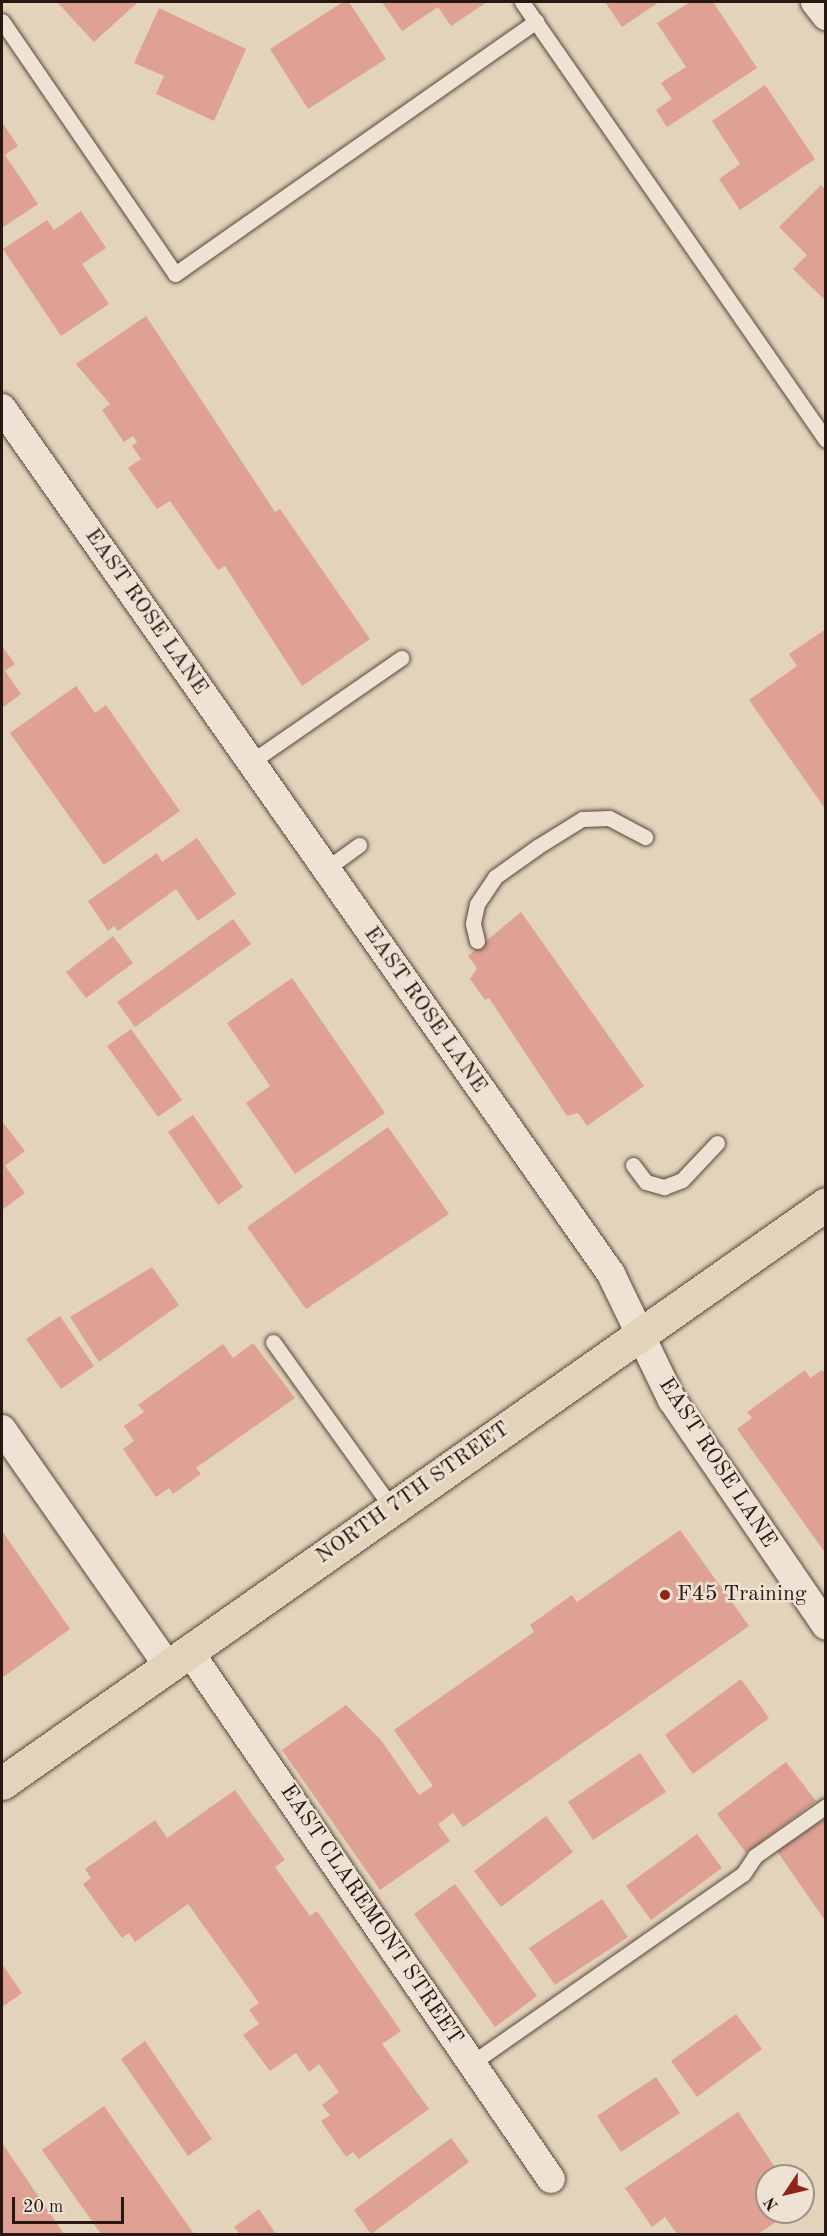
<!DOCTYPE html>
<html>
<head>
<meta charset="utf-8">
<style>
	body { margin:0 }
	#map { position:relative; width:827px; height:2236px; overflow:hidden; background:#e3d3bb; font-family:"Old Standard TT",serif }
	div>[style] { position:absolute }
	.building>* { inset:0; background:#dea193 }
	.roads { filter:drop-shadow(0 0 2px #56483c) drop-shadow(0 0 2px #56483c) }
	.lane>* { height:15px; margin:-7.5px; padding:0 7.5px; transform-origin:7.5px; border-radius:7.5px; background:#ede2d3 }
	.street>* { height:28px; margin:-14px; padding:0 14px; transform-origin:14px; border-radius:14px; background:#ede2d3 }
	.primary>* { height:33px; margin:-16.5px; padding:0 16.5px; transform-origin:16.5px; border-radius:16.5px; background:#e3d3bb }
	.dots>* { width:16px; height:16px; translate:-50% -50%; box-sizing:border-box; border:3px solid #ede2d3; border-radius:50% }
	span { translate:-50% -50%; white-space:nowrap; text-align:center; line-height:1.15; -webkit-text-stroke:5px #ede2d3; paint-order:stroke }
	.street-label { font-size:22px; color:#271912 }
	.poi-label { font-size:22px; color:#271912 }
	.left { translate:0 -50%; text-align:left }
	.frame { position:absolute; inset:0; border:3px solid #271912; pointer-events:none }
	.north { position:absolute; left:755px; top:2164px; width:60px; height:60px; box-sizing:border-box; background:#ede2d3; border:2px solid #9e9286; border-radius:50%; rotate:235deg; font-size:16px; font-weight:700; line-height:24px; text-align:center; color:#271912 }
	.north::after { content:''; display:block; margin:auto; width:21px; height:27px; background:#8f2418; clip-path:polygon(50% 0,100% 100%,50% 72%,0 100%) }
	.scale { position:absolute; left:12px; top:2197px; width:112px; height:27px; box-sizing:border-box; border:3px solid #271912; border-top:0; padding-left:8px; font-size:18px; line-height:21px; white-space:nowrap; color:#271912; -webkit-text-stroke:4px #ede2d3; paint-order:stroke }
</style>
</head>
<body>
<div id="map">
	<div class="building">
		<div style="clip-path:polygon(57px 2px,138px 2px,94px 42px)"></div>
		<div style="clip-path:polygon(343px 2px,349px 2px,386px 59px,308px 109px,270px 49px)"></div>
		<div style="clip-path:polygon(382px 2px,487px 2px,451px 26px,438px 7px,402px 31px)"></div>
		<div style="clip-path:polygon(605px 2px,659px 2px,622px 27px)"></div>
		<div style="clip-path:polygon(690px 2px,713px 2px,757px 68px,667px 127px,656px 110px,672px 99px,661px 83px,686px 67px,657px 23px)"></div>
		<div style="clip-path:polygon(159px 8px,246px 49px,214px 121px,156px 94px,164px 76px,134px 63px)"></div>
		<div style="clip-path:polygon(765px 85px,815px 159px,740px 210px,719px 179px,740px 164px,712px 121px)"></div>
		<div style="clip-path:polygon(2px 122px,18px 146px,5px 155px,38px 204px,2px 228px)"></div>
		<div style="clip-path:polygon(821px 185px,826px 190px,826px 301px,793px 269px,807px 255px,779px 227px)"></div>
		<div style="clip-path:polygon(81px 211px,106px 248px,82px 264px,109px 304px,61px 336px,3px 249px,47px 220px,54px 230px)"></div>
		<div style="clip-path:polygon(146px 316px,275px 512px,280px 509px,370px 639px,302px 686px,225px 566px,218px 570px,170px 501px,157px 509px,128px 468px,141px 459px,132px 446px,137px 442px,133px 436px,124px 442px,102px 410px,110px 404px,76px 364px)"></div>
		<div style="clip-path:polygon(826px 629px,826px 810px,749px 700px,797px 666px,789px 654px)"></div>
		<div style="clip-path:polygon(2px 646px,15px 664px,5px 671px,21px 694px,2px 708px)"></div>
		<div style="clip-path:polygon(76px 686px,95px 713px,106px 705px,180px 811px,104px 865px,10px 733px)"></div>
		<div style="clip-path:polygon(197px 838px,236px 894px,198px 921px,176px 889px,118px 931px,114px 926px,108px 931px,88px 901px,157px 853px,162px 862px)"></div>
		<div style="clip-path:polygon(521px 912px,644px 1086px,587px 1126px,578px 1113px,567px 1116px,489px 998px,485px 1000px,470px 979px,477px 968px,468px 956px)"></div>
		<div style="clip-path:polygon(233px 919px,251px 944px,135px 1027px,117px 1002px)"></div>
		<div style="clip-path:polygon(113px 936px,133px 963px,86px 998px,66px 972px)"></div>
		<div style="clip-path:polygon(292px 978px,385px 1113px,295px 1174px,246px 1103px,270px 1086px,227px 1023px)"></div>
		<div style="clip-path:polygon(131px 1029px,182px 1100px,158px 1117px,107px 1046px)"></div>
		<div style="clip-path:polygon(193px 1115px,243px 1187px,218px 1205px,168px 1132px)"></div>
		<div style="clip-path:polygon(2px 1121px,25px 1151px,5px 1166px,25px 1193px,2px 1210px)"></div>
		<div style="clip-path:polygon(388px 1127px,449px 1214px,306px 1309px,247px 1227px)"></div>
		<div style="clip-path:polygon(152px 1267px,179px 1305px,99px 1362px,70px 1317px)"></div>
		<div style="clip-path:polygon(60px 1316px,94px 1366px,61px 1389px,26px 1339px)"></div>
		<div style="clip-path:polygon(253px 1343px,295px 1398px,196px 1468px,201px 1474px,173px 1494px,169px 1488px,156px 1497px,123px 1449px,134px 1441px,124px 1426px,144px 1412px,138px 1405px,223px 1344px,233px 1358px)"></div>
		<div style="clip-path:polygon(805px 1370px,810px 1378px,822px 1370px,826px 1374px,826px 1554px,737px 1429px,752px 1418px,747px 1412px)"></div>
		<div style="clip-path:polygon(680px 1530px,749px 1626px,463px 1827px,453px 1813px,438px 1824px,450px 1841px,380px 1890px,282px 1750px,346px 1705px,381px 1740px,419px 1795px,433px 1786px,394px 1730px,534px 1632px,530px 1625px,572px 1595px,577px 1602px)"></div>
		<div style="clip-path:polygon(2px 1531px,70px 1629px,2px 1678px)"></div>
		<div style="clip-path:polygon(741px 1679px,769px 1718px,693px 1774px,665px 1735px)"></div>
		<div style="clip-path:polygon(640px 1753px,666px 1792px,593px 1840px,568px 1802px)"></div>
		<div style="clip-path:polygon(786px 1762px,816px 1801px,746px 1853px,717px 1814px)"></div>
		<div style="clip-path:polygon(235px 1790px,285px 1860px,275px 1867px,310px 1916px,317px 1911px,401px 2031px,382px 2044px,429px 2109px,359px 2159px,353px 2152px,346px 2157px,321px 2121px,330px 2115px,322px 2105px,339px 2092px,319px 2064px,309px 2072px,296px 2053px,270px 2071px,243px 2035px,259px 2024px,249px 2010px,259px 2003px,188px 1904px,135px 1942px,129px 1933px,122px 1938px,83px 1884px,91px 1878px,85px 1869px,155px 1820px,167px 1838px)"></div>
		<div style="clip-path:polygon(546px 1816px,573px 1852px,501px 1907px,474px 1871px)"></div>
		<div style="clip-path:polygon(826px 1818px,826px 1922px,777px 1851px)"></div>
		<div style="clip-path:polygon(697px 1834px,722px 1868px,651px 1920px,626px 1886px)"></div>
		<div style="clip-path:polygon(455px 1884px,537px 1996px,495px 2027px,414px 1914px)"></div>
		<div style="clip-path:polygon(602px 1899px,628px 1937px,555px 1985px,529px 1948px)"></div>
		<div style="clip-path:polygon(2px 1964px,22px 1993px,2px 2007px)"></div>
		<div style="clip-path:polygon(736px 2014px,762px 2049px,697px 2097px,671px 2061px)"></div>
		<div style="clip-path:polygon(145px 2041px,212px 2139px,188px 2156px,121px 2059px)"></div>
		<div style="clip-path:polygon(656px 2077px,680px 2113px,621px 2152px,597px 2116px)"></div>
		<div style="clip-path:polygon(104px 2106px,194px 2234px,101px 2234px,42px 2150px)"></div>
		<div style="clip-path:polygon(738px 2112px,781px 2176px,767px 2176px,767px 2212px,791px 2212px,758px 2234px,677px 2234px,665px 2217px,652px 2227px,625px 2188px)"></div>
		<div style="clip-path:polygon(451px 2138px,469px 2162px,371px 2234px,354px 2210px)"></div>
		<div style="clip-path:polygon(2px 2143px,64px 2234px,2px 2234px)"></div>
		<div style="clip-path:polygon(259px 2209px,276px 2234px,240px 2234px,234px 2227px)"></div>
	</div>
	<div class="roads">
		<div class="lane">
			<div style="left:522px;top:2px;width:533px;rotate:55.24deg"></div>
			<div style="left:2px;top:21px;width:306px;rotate:55.6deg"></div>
			<div style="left:175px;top:274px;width:441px;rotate:-35deg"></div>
			<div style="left:251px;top:762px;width:183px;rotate:-34.7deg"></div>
			<div style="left:326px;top:869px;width:41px;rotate:-36deg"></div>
			<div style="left:477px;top:941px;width:18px;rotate:-103deg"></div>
			<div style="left:473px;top:923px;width:19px;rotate:-78deg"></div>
			<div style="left:477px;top:904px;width:32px;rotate:-56deg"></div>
			<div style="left:495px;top:877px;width:52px;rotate:-35.5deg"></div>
			<div style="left:537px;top:847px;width:53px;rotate:-31.9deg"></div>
			<div style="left:582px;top:819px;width:27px;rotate:-2deg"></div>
			<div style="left:609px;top:818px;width:41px;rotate:27.8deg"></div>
			<div style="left:633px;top:1165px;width:21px;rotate:53deg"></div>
			<div style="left:646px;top:1182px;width:19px;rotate:16deg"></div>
			<div style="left:664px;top:1187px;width:19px;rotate:-21deg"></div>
			<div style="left:682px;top:1180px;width:51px;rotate:-46.6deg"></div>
			<div style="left:273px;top:1342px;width:204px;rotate:54.4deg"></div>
			<div style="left:472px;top:2063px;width:330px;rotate:-34.9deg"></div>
			<div style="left:743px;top:1874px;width:22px;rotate:-56deg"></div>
			<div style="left:755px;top:1856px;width:87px;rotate:-35.2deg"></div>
		</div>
		<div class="street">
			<div style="left:815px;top:2px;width:18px;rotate:52deg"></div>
			<div style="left:2px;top:408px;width:1059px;rotate:54.88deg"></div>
			<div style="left:611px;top:1274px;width:140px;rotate:64.2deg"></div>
			<div style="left:672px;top:1400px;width:273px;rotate:55.7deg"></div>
			<div style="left:2px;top:1429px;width:289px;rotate:55deg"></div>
			<div style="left:189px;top:1651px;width:640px;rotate:55.57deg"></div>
		</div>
		<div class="primary">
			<div style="left:2px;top:1783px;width:1007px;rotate:-35.09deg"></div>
		</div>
	</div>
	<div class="dots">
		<div style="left:665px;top:1595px;background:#8f2418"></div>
	</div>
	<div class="street-label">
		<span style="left:146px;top:612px;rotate:55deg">EAST ROSE LANE</span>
		<span style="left:425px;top:1010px;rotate:55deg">EAST ROSE LANE</span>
		<span style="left:717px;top:1463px;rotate:57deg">EAST ROSE LANE</span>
		<span style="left:413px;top:1493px;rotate:-35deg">NORTH 7TH STREET</span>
		<span style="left:371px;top:1915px;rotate:56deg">EAST CLAREMONT STREET</span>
	</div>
	<div class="poi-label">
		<span class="left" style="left:677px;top:1595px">F45 Training</span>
	</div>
	<div class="frame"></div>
	<div class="north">N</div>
	<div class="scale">20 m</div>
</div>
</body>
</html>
